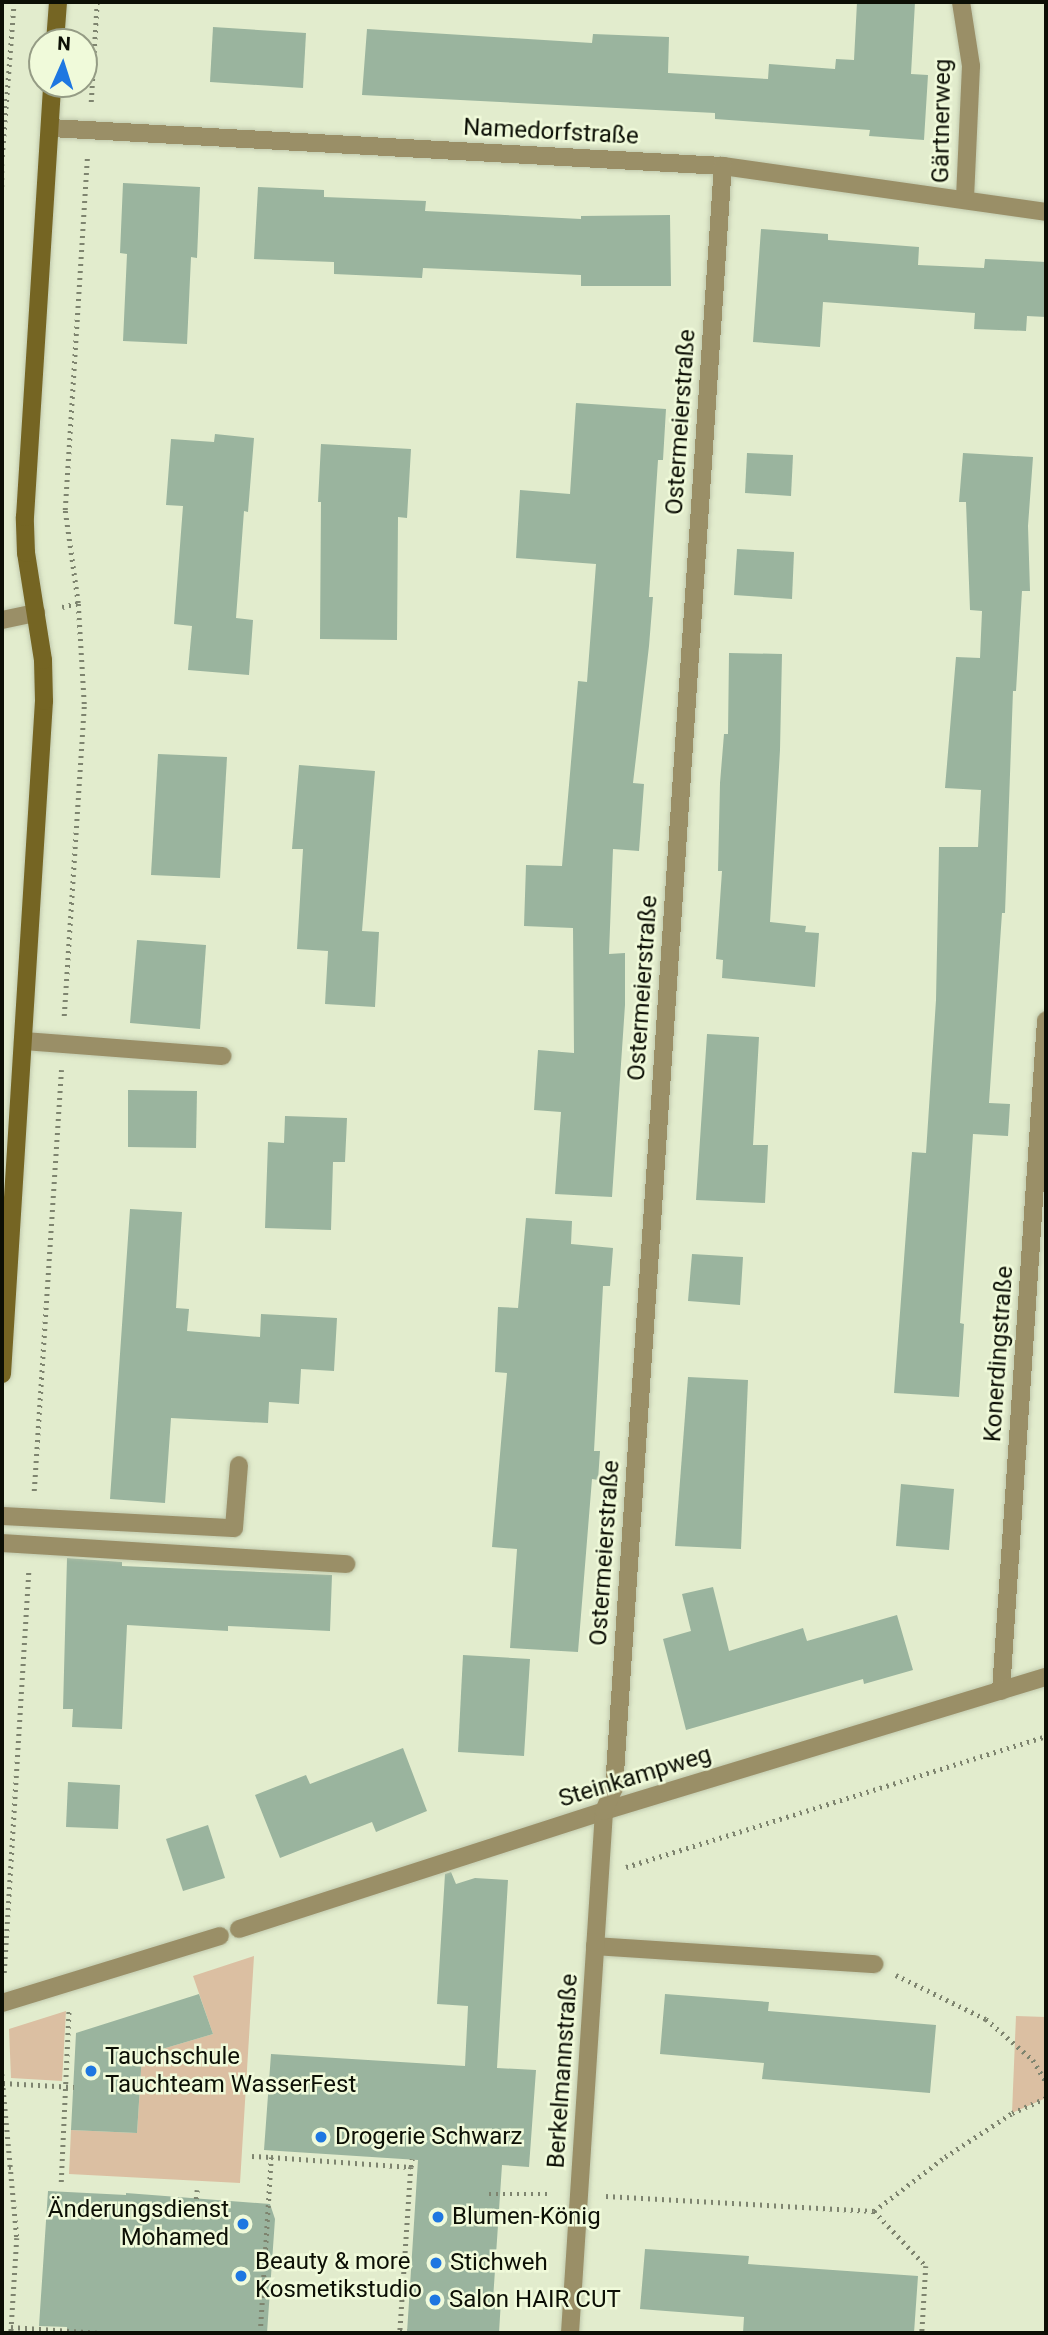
<!DOCTYPE html>
<html>
<head>
<meta charset="utf-8">
<style>
	body { margin:0 }
	#map { position:relative; width:1048px; height:2335px; overflow:hidden; background:#e2eccd; font-family:Roboto,sans-serif }
	div>[style] { position:absolute }
	.green>* { inset:0; background:#dbbfa2 }
	.building>* { inset:0; background:#9ab49e }
	.path>* { height:4.5px; margin-top:-2.25px; transform-origin:0; background:repeating-linear-gradient(90deg,#7e846f 0 2px,transparent 0 7px) }
	.roads { filter:drop-shadow(0 0 2px #c0c9ad) drop-shadow(0 0 2px #c0c9ad) }
	.lane>* { height:18px; margin:-9px; padding:0 9px; transform-origin:9px; border-radius:9px; background:#9a8f67 }
	.street>* { height:18px; margin:-9px; padding:0 9px; transform-origin:9px; border-radius:9px; background:#9a8f67 }
	.secondary>* { height:18px; margin:-9px; padding:0 9px; transform-origin:9px; border-radius:9px; background:#756523 }
	.dots>* { width:19px; height:19px; translate:-50% -50%; box-sizing:border-box; border:4px solid #f0fada; border-radius:50% }
	span { translate:-50% -50%; white-space:nowrap; text-align:center; line-height:1.15; -webkit-text-stroke:5px #f0fada; paint-order:stroke }
	.street-label { font-size:24px; color:#0c0f05 }
	.poi-label { font-size:24px; color:#0c0f05 }
	.left { translate:0 -50%; text-align:left }
	.right { translate:-100% -50%; text-align:right }
	.frame { position:absolute; inset:0; border:4px solid #0c0f05; pointer-events:none }
	.north { position:absolute; left:28px; top:28px; width:70px; height:70px; box-sizing:border-box; background:#f0fada; border:2px solid #959c85; border-radius:50%; rotate:3deg; font-size:19px; font-weight:700; line-height:28px; text-align:center; color:#0c0f05 }
	.north::after { content:''; display:block; margin:auto; width:24px; height:32px; background:#1e77e1; clip-path:polygon(50% 0,100% 100%,50% 72%,0 100%) }
</style>
</head>
<body>
<div id="map">
	<div class="green">
		<div style="clip-path:polygon(254px 1956px,240px 2183px,69px 2174px,71px 2130px,137px 2133px,142px 2055px,213px 2034px,193px 1976px)"></div>
		<div style="clip-path:polygon(66px 2011px,62px 2081px,11px 2078px,9px 2029px)"></div>
		<div style="clip-path:polygon(1016px 2016px,1046px 2017px,1046px 2098px,1012px 2113px)"></div>
	</div>
	<div class="building">
		<div style="clip-path:polygon(857px 2px,915px 2px,911px 74px,928px 75px,924px 140px,869px 136px,870px 130px,715px 119px,715px 113px,362px 95px,367px 29px,592px 43px,593px 34px,669px 37px,668px 73px,768px 79px,769px 64px,835px 69px,836px 59px,854px 60px)"></div>
		<div style="clip-path:polygon(213px 27px,306px 33px,303px 88px,210px 82px)"></div>
		<div style="clip-path:polygon(123px 183px,200px 187px,197px 258px,191px 257px,187px 344px,123px 341px,127px 254px,120px 253px)"></div>
		<div style="clip-path:polygon(258px 187px,324px 190px,324px 197px,426px 201px,425px 211px,581px 219px,581px 216px,670px 215px,671px 286px,581px 286px,581px 275px,423px 268px,422px 278px,334px 274px,334px 262px,254px 259px)"></div>
		<div style="clip-path:polygon(761px 229px,828px 234px,828px 240px,919px 247px,918px 265px,984px 268px,985px 259px,1046px 262px,1046px 317px,1027px 316px,1026px 331px,974px 329px,975px 313px,823px 302px,820px 347px,753px 342px)"></div>
		<div style="clip-path:polygon(576px 403px,666px 409px,663px 460px,658px 460px,649px 597px,653px 597px,649px 646px,633px 783px,644px 784px,639px 851px,613px 849px,609px 954px,625px 953px,625px 1005px,612px 1197px,555px 1194px,561px 1112px,534px 1110px,538px 1050px,574px 1053px,573px 928px,524px 926px,526px 865px,562px 866px,578px 681px,587px 682px,596px 564px,516px 558px,520px 490px,570px 494px)"></div>
		<div style="clip-path:polygon(215px 434px,254px 438px,248px 512px,244px 511px,236px 618px,253px 620px,249px 675px,188px 670px,192px 626px,174px 624px,183px 506px,166px 505px,171px 439px,214px 442px)"></div>
		<div style="clip-path:polygon(321px 444px,411px 449px,407px 518px,398px 517px,397px 640px,320px 639px,321px 502px,318px 502px)"></div>
		<div style="clip-path:polygon(747px 453px,793px 455px,791px 496px,745px 493px)"></div>
		<div style="clip-path:polygon(963px 453px,1033px 457px,1028px 526px,1030px 591px,1022px 591px,1016px 691px,1013px 691px,1005px 913px,1002px 913px,989px 1103px,1010px 1104px,1008px 1136px,973px 1134px,960px 1323px,964px 1324px,959px 1397px,894px 1393px,912px 1152px,926px 1153px,936px 1000px,939px 847px,978px 847px,981px 790px,945px 788px,956px 657px,980px 658px,982px 611px,970px 610px,966px 502px,959px 502px)"></div>
		<div style="clip-path:polygon(737px 549px,794px 552px,792px 599px,734px 595px)"></div>
		<div style="clip-path:polygon(729px 653px,782px 654px,780px 750px,770px 922px,806px 926px,805px 932px,819px 933px,815px 987px,722px 978px,723px 960px,716px 959px,722px 871px,718px 871px,720px 783px,724px 734px,728px 734px)"></div>
		<div style="clip-path:polygon(158px 754px,227px 757px,220px 878px,151px 875px)"></div>
		<div style="clip-path:polygon(299px 765px,375px 771px,362px 931px,379px 932px,375px 1007px,325px 1004px,328px 951px,297px 949px,303px 849px,292px 849px)"></div>
		<div style="clip-path:polygon(137px 940px,206px 945px,200px 1029px,130px 1023px)"></div>
		<div style="clip-path:polygon(707px 1034px,759px 1037px,753px 1145px,768px 1145px,765px 1203px,696px 1200px)"></div>
		<div style="clip-path:polygon(128px 1090px,197px 1091px,196px 1148px,128px 1147px)"></div>
		<div style="clip-path:polygon(285px 1116px,347px 1118px,345px 1162px,333px 1162px,331px 1230px,265px 1228px,268px 1142px,284px 1143px)"></div>
		<div style="clip-path:polygon(130px 1209px,182px 1212px,176px 1308px,189px 1309px,187px 1331px,260px 1337px,261px 1314px,337px 1318px,334px 1371px,301px 1369px,299px 1404px,269px 1402px,268px 1423px,171px 1418px,165px 1503px,110px 1499px)"></div>
		<div style="clip-path:polygon(526px 1218px,572px 1221px,571px 1244px,613px 1248px,610px 1286px,603px 1286px,594px 1451px,600px 1451px,598px 1480px,592px 1479px,578px 1652px,510px 1648px,517px 1549px,492px 1547px,507px 1373px,495px 1372px,498px 1307px,518px 1308px)"></div>
		<div style="clip-path:polygon(692px 1254px,743px 1257px,740px 1305px,688px 1301px)"></div>
		<div style="clip-path:polygon(688px 1377px,748px 1380px,741px 1549px,675px 1546px)"></div>
		<div style="clip-path:polygon(901px 1484px,954px 1489px,949px 1550px,896px 1546px)"></div>
		<div style="clip-path:polygon(67px 1558px,122px 1562px,122px 1566px,332px 1575px,330px 1631px,228px 1626px,228px 1631px,127px 1625px,122px 1729px,72px 1727px,73px 1709px,63px 1709px)"></div>
		<div style="clip-path:polygon(713px 1587px,729px 1651px,803px 1628px,807px 1641px,897px 1615px,913px 1670px,864px 1684px,863px 1679px,686px 1730px,663px 1639px,691px 1631px,682px 1594px)"></div>
		<div style="clip-path:polygon(463px 1655px,530px 1659px,524px 1756px,458px 1752px)"></div>
		<div style="clip-path:polygon(403px 1748px,427px 1811px,376px 1832px,372px 1822px,280px 1858px,255px 1795px,306px 1775px,310px 1784px)"></div>
		<div style="clip-path:polygon(68px 1782px,120px 1785px,118px 1829px,66px 1827px)"></div>
		<div style="clip-path:polygon(208px 1825px,225px 1878px,183px 1891px,166px 1839px)"></div>
		<div style="clip-path:polygon(451px 1872px,456px 1884px,475px 1878px,508px 1880px,497px 2068px,536px 2070px,529px 2167px,502px 2165px,493px 2300px,501px 2300px,499px 2333px,407px 2333px,418px 2160px,264px 2150px,271px 2054px,465px 2066px,468px 2006px,437px 2004px,445px 1874px)"></div>
		<div style="clip-path:polygon(199px 1994px,213px 2034px,142px 2055px,137px 2133px,71px 2130px,76px 2033px)"></div>
		<div style="clip-path:polygon(665px 1994px,769px 2002px,768px 2011px,936px 2025px,930px 2093px,762px 2079px,764px 2063px,660px 2054px)"></div>
		<div style="clip-path:polygon(48px 2191px,126px 2195px,126px 2193px,270px 2204px,275px 2219px,267px 2333px,67px 2333px,67px 2327px,39px 2326px)"></div>
		<div style="clip-path:polygon(645px 2249px,749px 2256px,748px 2264px,918px 2276px,914px 2333px,743px 2333px,744px 2317px,640px 2309px)"></div>
	</div>
	<div class="path">
		<div style="left:91px;top:102px;width:100px;rotate:-86.6deg"></div>
		<div style="left:2px;top:157px;width:155px;rotate:-85.6deg"></div>
		<div style="left:2px;top:164px;width:27px;rotate:90deg"></div>
		<div style="left:62px;top:607px;width:16px;rotate:-14deg"></div>
		<div style="left:64px;top:1016px;width:313px;rotate:-86.3deg"></div>
		<div style="left:84px;top:704px;width:101px;rotate:-93.4deg"></div>
		<div style="left:78px;top:603px;width:94px;rotate:-98deg"></div>
		<div style="left:65px;top:510px;width:355px;rotate:-86.4deg"></div>
		<div style="left:34px;top:1491px;width:422px;rotate:-86.3deg"></div>
		<div style="left:626px;top:1867px;width:440px;rotate:-17.3deg"></div>
		<div style="left:4px;top:1973px;width:404px;rotate:-86.5deg"></div>
		<div style="left:896px;top:1975px;width:100px;rotate:26.1deg"></div>
		<div style="left:986px;top:2019px;width:62px;rotate:41.1deg"></div>
		<div style="left:1033px;top:2060px;width:26px;rotate:59deg"></div>
		<div style="left:2px;top:2074px;width:165px;rotate:84.8deg"></div>
		<div style="left:17px;top:2238px;width:95px;rotate:93.6deg"></div>
		<div style="left:3px;top:2083px;width:71px;rotate:3.2deg"></div>
		<div style="left:252px;top:2156px;width:19px;rotate:3deg"></div>
		<div style="left:2px;top:2166px;width:9px;rotate:6deg"></div>
		<div style="left:411px;top:2167px;width:8px;rotate:-83deg"></div>
		<div style="left:61px;top:2182px;width:173px;rotate:-87.4deg"></div>
		<div style="left:489px;top:2194px;width:63px"></div>
		<div style="left:606px;top:2196px;width:268px;rotate:3.2deg"></div>
		<div style="left:874px;top:2211px;width:89px;rotate:-37.3deg"></div>
		<div style="left:945px;top:2157px;width:80px;rotate:-33.3deg"></div>
		<div style="left:1012px;top:2113px;width:37px;rotate:-24deg"></div>
		<div style="left:196px;top:2199px;width:9px;rotate:-84deg"></div>
		<div style="left:874px;top:2211px;width:76px;rotate:46.6deg"></div>
		<div style="left:926px;top:2266px;width:67px;rotate:93.4deg"></div>
		<div style="left:402px;top:2298px;width:7px;rotate:8deg"></div>
		<div style="left:11px;top:2327px;width:90px;rotate:3.8deg"></div>
		<div style="left:400px;top:2330px;width:7px;rotate:8deg"></div>
		<div style="left:133px;top:2333px;width:2px;rotate:-90deg"></div>
		<div style="left:260px;top:2333px;width:176px;rotate:-86.4deg"></div>
		<div style="left:271px;top:2157px;width:140px;rotate:4.1deg"></div>
		<div style="left:411px;top:2167px;width:166px;rotate:93.8deg"></div>
	</div>
	<div class="roads">
		<div class="lane">
			<div style="left:23px;top:1041px;width:200px;rotate:4.3deg"></div>
			<div style="left:2px;top:1516px;width:232px;rotate:3deg"></div>
			<div style="left:234px;top:1528px;width:63px;rotate:-85.5deg"></div>
			<div style="left:2px;top:1543px;width:345px;rotate:3.5deg"></div>
			<div style="left:595px;top:1946px;width:280px;rotate:3.7deg"></div>
		</div>
		<div class="street">
			<div style="left:961px;top:2px;width:65px;rotate:81.1deg"></div>
			<div style="left:971px;top:66px;width:133px;rotate:92.6deg"></div>
			<div style="left:51px;top:128px;width:673px;rotate:3.24deg"></div>
			<div style="left:723px;top:166px;width:326px;rotate:8.1deg"></div>
			<div style="left:2px;top:620px;width:35px;rotate:-12deg"></div>
			<div style="left:1001px;top:1691px;width:672px;rotate:-86.16deg"></div>
			<div style="left:239px;top:1929px;width:384px;rotate:-17.9deg"></div>
			<div style="left:604px;top:1811px;width:462px;rotate:-16.9deg"></div>
			<div style="left:2px;top:2003px;width:228px;rotate:-17.1deg"></div>
			<div style="left:570px;top:2333px;width:523px;rotate:-86.27deg"></div>
			<div style="left:604px;top:1811px;width:25px;rotate:-67deg"></div>
			<div style="left:614px;top:1788px;width:1626px;rotate:-86.16deg"></div>
		</div>
		<div class="secondary">
			<div style="left:55px;top:42px;width:40px;rotate:-85.7deg"></div>
			<div style="left:2px;top:1374px;width:674px;rotate:-86.43deg"></div>
			<div style="left:44px;top:701px;width:41px;rotate:-91.4deg"></div>
			<div style="left:43px;top:660px;width:108px;rotate:-99deg"></div>
			<div style="left:26px;top:553px;width:36px;rotate:-92deg"></div>
			<div style="left:25px;top:517px;width:434px;rotate:-86.4deg"></div>
		</div>
	</div>
	<div class="dots">
		<div style="left:91px;top:2071px;background:#1e77e1"></div>
		<div style="left:321px;top:2137px;background:#1e77e1"></div>
		<div style="left:438px;top:2217px;background:#1e77e1"></div>
		<div style="left:243px;top:2224px;background:#1e77e1"></div>
		<div style="left:436px;top:2263px;background:#1e77e1"></div>
		<div style="left:241px;top:2276px;background:#1e77e1"></div>
		<div style="left:435px;top:2300px;background:#1e77e1"></div>
	</div>
	<div class="street-label">
		<span style="left:942px;top:121px;rotate:-89deg">Gärtnerweg</span>
		<span style="left:551px;top:132px;rotate:3deg">Namedorfstraße</span>
		<span style="left:681px;top:422px;rotate:-86deg">Ostermeierstraße</span>
		<span style="left:643px;top:988px;rotate:-86deg">Ostermeierstraße</span>
		<span style="left:999px;top:1354px;rotate:-86deg">Konerdingstraße</span>
		<span style="left:605px;top:1553px;rotate:-86deg">Ostermeierstraße</span>
		<span style="left:635px;top:1777px;rotate:-17deg">Steinkampweg</span>
		<span style="left:563px;top:2071px;rotate:-86deg">Berkelmannstraße</span>
	</div>
	<div class="poi-label">
		<span class="left" style="left:105px;top:2071px">Tauchschule<br>Tauchteam WasserFest</span>
		<span class="left" style="left:335px;top:2137px">Drogerie Schwarz</span>
		<span class="right" style="left:229px;top:2224px">Änderungsdienst<br>Mohamed</span>
		<span class="left" style="left:452px;top:2217px">Blumen-König</span>
		<span class="left" style="left:255px;top:2276px">Beauty &amp; more<br>Kosmetikstudio</span>
		<span class="left" style="left:450px;top:2263px">Stichweh</span>
		<span class="left" style="left:449px;top:2300px">Salon HAIR CUT</span>
	</div>
	<div class="frame"></div>
	<div class="north">N</div>
</div>
</body>
</html>
